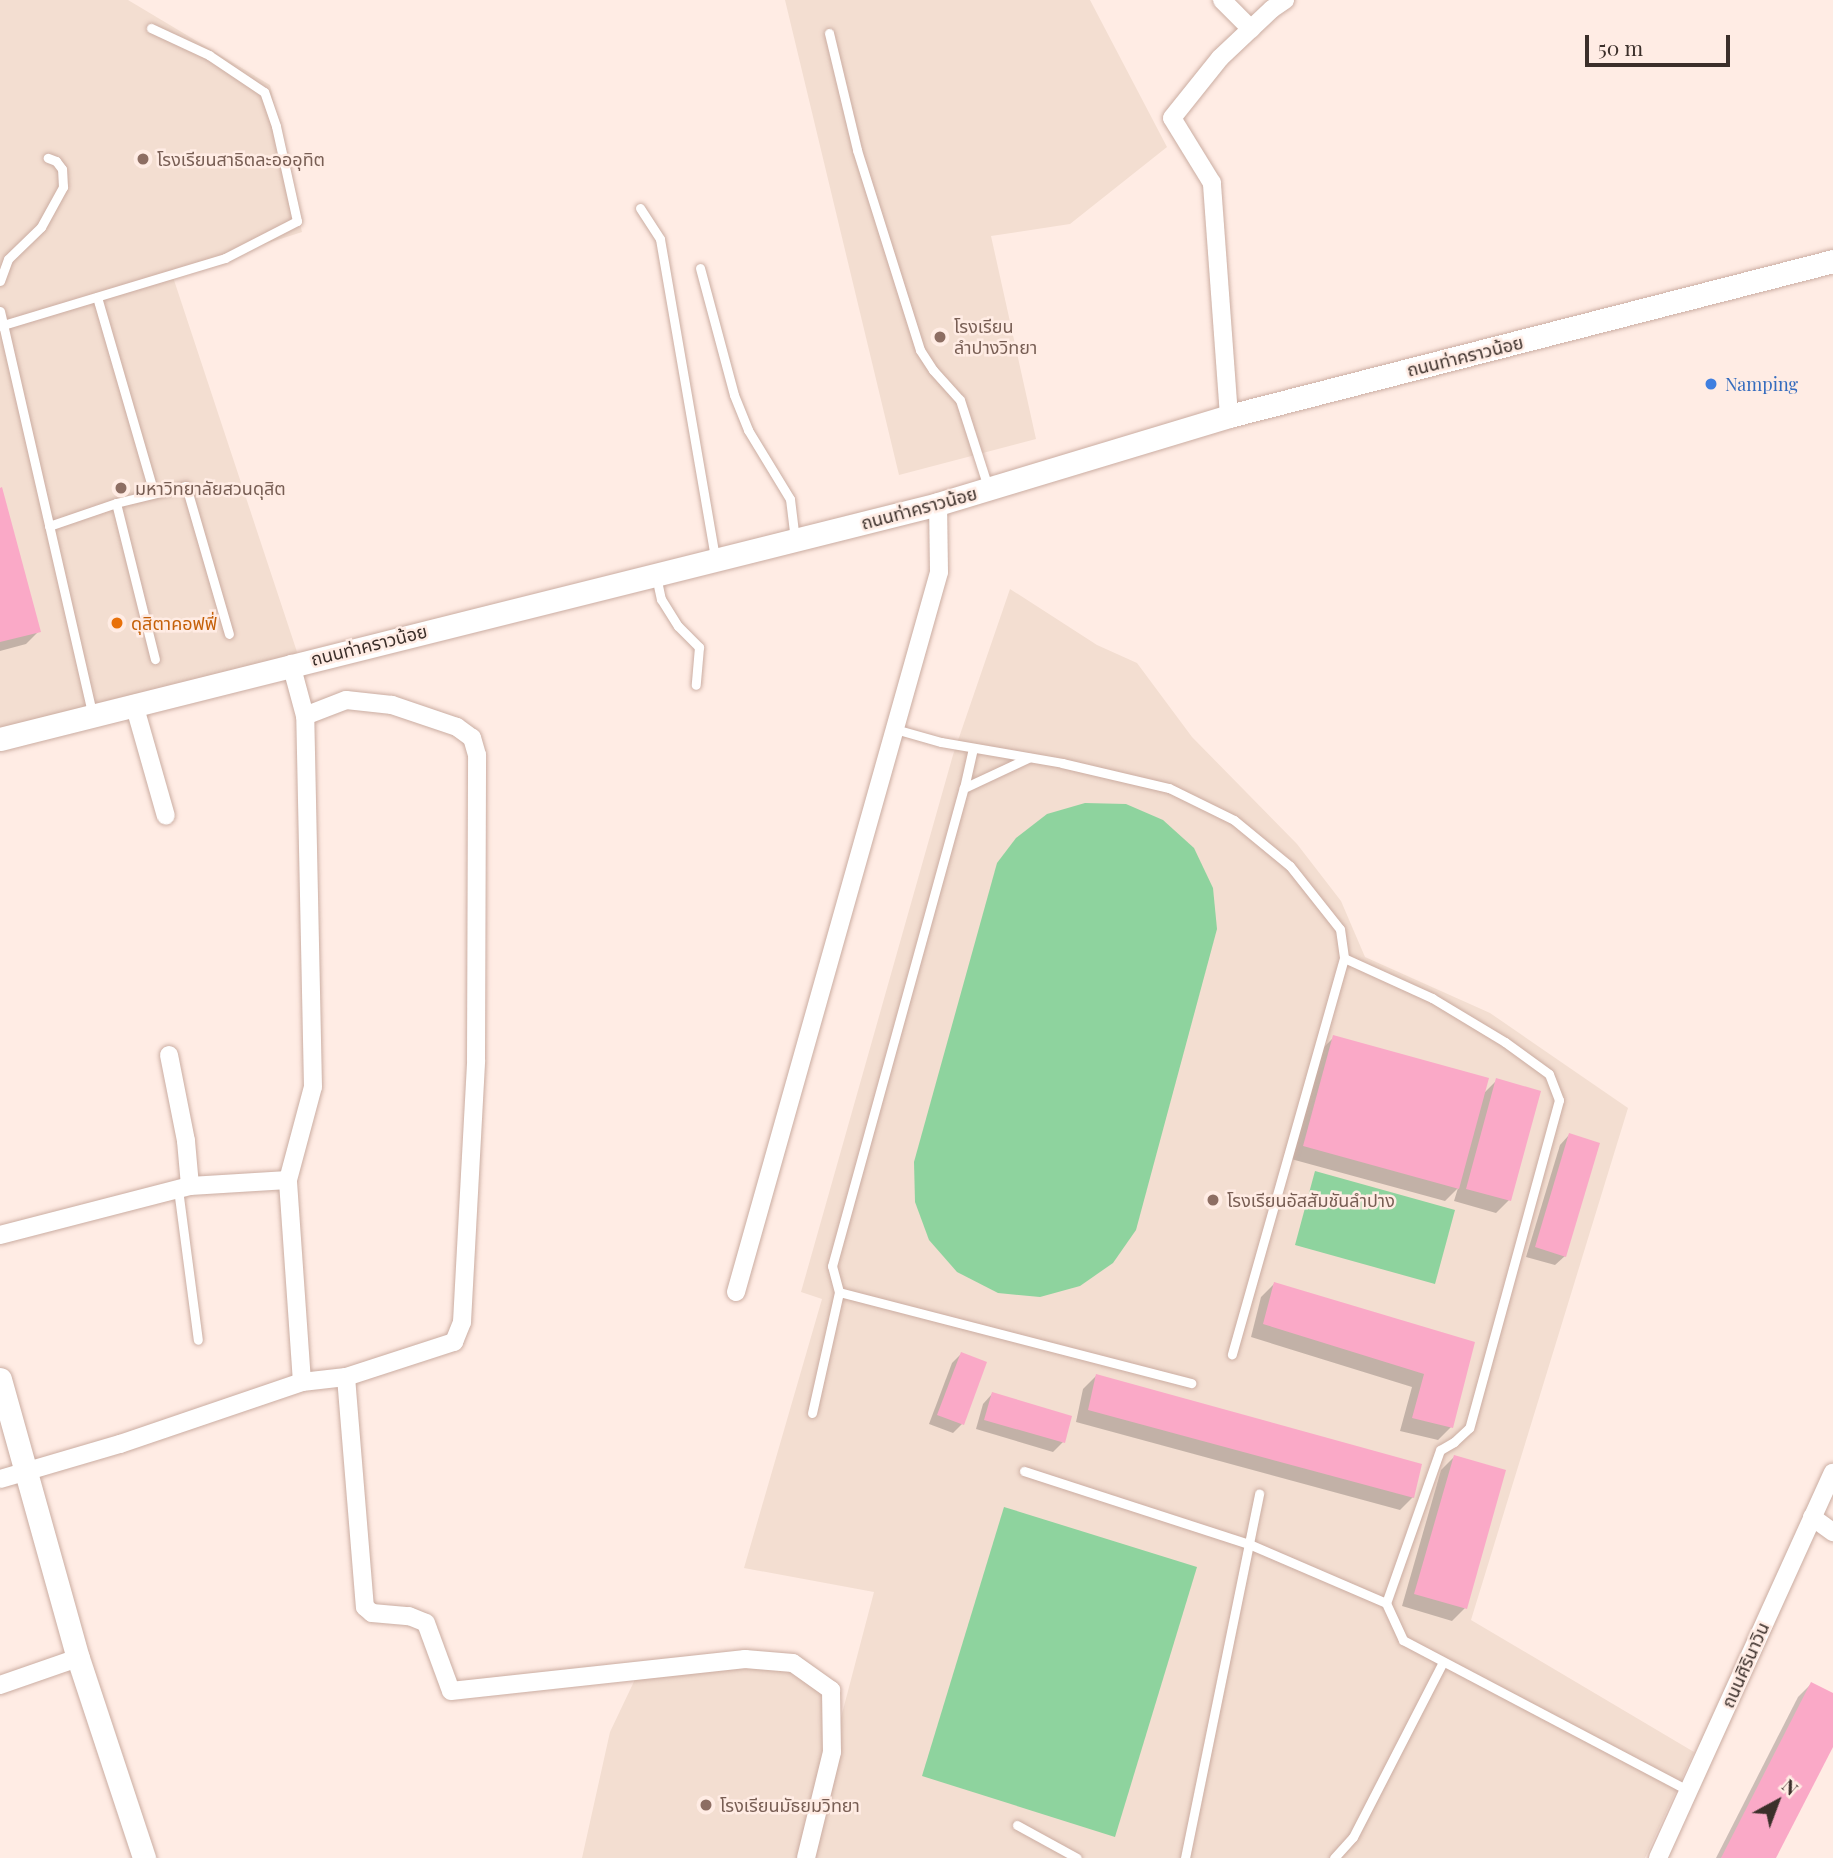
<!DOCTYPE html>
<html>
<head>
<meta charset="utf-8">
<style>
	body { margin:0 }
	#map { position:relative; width:1833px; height:1858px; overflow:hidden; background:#ffece4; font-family:"Playfair Display","Noto Sans Thai",serif }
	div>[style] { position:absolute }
	.education>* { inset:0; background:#f3ded1 }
	.green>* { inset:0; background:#8ed39e }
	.shadow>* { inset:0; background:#0003 }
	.building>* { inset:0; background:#faa9c7 }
	.roads { filter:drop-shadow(0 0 2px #cbada2) drop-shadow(0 0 2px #cbada2) }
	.service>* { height:9px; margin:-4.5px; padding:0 4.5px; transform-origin:4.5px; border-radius:4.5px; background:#fff }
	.minor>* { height:18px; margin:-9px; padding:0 9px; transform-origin:9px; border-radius:9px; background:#fff }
	.tertiary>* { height:23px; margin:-11.5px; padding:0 11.5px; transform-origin:11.5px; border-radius:11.5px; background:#fff }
	.dots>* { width:19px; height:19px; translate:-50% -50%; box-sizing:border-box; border:4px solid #ffece4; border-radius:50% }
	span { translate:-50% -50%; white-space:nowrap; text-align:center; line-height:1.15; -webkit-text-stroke:5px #ffece4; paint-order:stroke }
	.education-label { font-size:18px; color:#785e54 }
	.left { translate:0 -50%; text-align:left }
	.street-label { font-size:18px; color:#3b2f2a }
	.shop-label { font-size:18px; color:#366cbe }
	.food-label { font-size:18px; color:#c56008 }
	.north { position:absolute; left:1742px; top:1767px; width:70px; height:70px; -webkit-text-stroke:5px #ffece4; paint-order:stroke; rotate:41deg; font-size:19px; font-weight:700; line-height:28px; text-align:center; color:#3b2f2a }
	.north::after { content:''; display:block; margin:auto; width:24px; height:32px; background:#3b2f2a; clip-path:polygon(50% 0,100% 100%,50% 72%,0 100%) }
	.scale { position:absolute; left:1585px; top:35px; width:145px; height:32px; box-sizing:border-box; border:4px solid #3b2f2a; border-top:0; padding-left:9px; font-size:21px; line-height:24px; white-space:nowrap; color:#3b2f2a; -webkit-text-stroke:5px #ffece4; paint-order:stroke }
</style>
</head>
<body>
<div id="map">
	<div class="education">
		<div style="clip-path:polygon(0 0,128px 0,270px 85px,302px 232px,172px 274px,298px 655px,0 737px)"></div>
		<div style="clip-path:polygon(785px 0,1090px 0,1167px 147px,1070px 224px,991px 236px,1036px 439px,899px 475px)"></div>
		<div style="clip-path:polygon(1010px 589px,1097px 645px,1137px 663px,1192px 737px,1297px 844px,1341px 901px,1365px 957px,1490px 1013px,1628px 1108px,1471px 1620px,1694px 1752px,1645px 1858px,582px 1858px,610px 1732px,639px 1671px,793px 1663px,831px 1690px,833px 1748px,874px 1592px,744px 1568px,822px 1299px,801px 1292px,953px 755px)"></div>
	</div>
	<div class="green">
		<div style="clip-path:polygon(1085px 803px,1126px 804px,1163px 820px,1194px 848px,1213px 888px,1217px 929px,1136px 1230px,1113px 1263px,1080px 1286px,1040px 1297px,998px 1293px,957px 1272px,929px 1240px,915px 1202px,914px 1162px,997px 863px,1016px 838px,1047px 814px)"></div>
		<div style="clip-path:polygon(1315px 1171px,1455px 1210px,1435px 1284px,1295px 1245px)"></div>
		<div style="clip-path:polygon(1004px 1507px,1197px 1567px,1115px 1837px,922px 1776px)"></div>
	</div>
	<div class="shadow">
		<div style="clip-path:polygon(0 489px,39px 631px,26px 644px,0 651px)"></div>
		<div style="clip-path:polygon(1334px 1037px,1483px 1094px,1497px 1080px,1509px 1200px,1496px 1213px,1454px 1201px,1458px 1188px,1445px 1201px,1291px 1159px,1321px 1050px)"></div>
		<div style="clip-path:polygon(1569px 1135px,1565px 1256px,1555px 1265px,1526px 1257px,1560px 1145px)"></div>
		<div style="clip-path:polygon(1274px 1284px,1473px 1343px,1451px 1427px,1438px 1440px,1400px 1431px,1412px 1387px,1251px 1337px,1261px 1297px)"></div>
		<div style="clip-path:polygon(961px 1354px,962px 1424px,953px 1433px,929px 1424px,952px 1363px)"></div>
		<div style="clip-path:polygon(1096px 1376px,1413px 1497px,1400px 1510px,1076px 1422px,1083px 1389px)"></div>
		<div style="clip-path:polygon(992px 1394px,1063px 1442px,1053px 1452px,976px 1429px,983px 1404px)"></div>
		<div style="clip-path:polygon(1454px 1457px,1465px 1608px,1452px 1621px,1402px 1606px,1441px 1470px)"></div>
		<div style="clip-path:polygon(1811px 1684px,1833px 1695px,1833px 1744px,1774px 1858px,1716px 1858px,1798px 1697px)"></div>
	</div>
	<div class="building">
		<div style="clip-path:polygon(2px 487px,41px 632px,0 642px,0 488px)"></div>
		<div style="clip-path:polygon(1333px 1035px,1489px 1078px,1459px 1189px,1303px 1146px)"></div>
		<div style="clip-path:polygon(1496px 1078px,1541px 1091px,1511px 1201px,1466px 1189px)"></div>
		<div style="clip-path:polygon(1569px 1133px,1600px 1143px,1566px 1257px,1535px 1247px)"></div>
		<div style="clip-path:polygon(1274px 1282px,1475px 1342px,1453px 1428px,1412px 1418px,1424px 1374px,1263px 1324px)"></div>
		<div style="clip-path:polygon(961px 1352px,987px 1362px,964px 1425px,937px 1415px)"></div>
		<div style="clip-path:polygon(1096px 1374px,1422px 1464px,1414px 1498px,1088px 1410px)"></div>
		<div style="clip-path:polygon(992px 1392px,1072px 1416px,1065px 1443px,984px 1420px)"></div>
		<div style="clip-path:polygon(1454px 1455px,1506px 1470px,1467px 1609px,1414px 1594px)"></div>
		<div style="clip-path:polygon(1811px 1682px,1833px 1693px,1833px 1747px,1776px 1858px,1721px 1858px)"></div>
	</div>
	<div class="roads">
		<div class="service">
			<div style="left:829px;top:33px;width:120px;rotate:76.5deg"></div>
			<div style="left:857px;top:150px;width:210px;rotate:72.5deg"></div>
			<div style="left:920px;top:350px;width:24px;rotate:57deg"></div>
			<div style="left:933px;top:370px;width:40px;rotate:48deg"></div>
			<div style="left:960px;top:400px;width:91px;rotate:72.2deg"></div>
			<div style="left:640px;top:208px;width:37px;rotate:57deg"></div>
			<div style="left:660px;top:239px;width:325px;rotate:80.2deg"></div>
			<div style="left:700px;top:268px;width:131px;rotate:75deg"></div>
			<div style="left:734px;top:395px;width:38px;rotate:68deg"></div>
			<div style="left:748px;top:430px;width:81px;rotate:58.7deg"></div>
			<div style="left:790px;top:499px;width:41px;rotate:83deg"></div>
			<div style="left:0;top:281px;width:23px;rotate:-70deg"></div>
			<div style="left:8px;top:259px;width:46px;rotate:-44.1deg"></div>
			<div style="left:41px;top:227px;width:46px;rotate:-61.2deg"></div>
			<div style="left:63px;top:187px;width:18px;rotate:-93deg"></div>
			<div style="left:62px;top:169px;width:10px;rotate:-127deg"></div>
			<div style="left:56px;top:161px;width:9px;rotate:-159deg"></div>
			<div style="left:97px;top:297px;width:204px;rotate:73.8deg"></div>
			<div style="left:0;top:311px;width:412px;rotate:77.1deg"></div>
			<div style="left:0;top:326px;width:235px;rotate:-16.8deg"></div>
			<div style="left:225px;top:258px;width:81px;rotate:-27.2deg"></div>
			<div style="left:297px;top:221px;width:97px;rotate:-102.5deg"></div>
			<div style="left:276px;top:126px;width:36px;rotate:-109deg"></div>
			<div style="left:264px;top:92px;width:66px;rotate:-146.1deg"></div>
			<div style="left:209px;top:55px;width:64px;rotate:-155deg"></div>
			<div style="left:116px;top:503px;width:161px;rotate:76deg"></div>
			<div style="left:49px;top:526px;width:71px;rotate:-18.9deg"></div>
			<div style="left:116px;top:503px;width:72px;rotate:-13.7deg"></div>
			<div style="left:186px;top:486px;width:154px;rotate:73.8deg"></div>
			<div style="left:656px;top:576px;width:24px;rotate:78deg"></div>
			<div style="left:661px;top:599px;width:32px;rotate:58deg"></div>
			<div style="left:678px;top:626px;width:30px;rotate:45deg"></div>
			<div style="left:699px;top:647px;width:38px;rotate:95deg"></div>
			<div style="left:895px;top:729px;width:48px;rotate:15.8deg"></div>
			<div style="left:941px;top:742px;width:123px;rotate:9.8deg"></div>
			<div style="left:1062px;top:763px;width:110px;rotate:13.2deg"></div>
			<div style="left:1169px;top:788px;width:72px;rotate:26.2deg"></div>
			<div style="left:1234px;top:820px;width:72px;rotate:39.4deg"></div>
			<div style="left:1290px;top:866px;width:80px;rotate:51.6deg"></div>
			<div style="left:1340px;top:929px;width:29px;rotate:82deg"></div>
			<div style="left:1344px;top:958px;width:412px;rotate:105.8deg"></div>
			<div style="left:964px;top:788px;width:41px;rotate:-77.3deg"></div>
			<div style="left:1344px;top:958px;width:97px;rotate:24.4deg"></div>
			<div style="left:1432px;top:998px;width:85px;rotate:31.1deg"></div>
			<div style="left:1505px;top:1042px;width:54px;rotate:36deg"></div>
			<div style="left:1549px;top:1074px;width:28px;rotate:69deg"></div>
			<div style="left:1559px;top:1100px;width:340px;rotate:105.3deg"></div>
			<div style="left:1469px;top:1428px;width:21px;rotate:137deg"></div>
			<div style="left:1454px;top:1442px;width:16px;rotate:150deg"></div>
			<div style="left:1440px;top:1450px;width:162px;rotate:109.4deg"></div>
			<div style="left:178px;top:1189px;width:152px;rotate:82.5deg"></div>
			<div style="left:839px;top:1292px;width:364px;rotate:14.5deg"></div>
			<div style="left:812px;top:1413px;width:124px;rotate:-77.4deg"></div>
			<div style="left:839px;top:1292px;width:27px;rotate:-105deg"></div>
			<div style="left:832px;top:1266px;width:496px;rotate:-74.6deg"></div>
			<div style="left:964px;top:788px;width:71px;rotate:-25.1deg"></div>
			<div style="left:1024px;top:1471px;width:237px;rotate:18deg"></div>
			<div style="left:1249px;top:1544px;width:149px;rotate:23.3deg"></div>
			<div style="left:1386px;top:1603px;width:41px;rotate:65.3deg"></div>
			<div style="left:1403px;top:1640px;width:323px;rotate:27.8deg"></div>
			<div style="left:1017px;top:1825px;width:68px;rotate:28.8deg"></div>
			<div style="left:1185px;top:1858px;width:372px;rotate:-78.5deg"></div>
			<div style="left:1334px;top:1858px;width:28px;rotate:-48deg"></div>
			<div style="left:1353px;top:1837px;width:197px;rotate:-62.8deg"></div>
		</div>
		<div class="minor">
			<div style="left:1222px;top:0;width:41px;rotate:45deg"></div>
			<div style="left:1229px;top:416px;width:234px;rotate:-94.2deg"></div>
			<div style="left:1212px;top:183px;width:76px;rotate:-121.6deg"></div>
			<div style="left:1172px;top:118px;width:77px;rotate:-51.3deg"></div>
			<div style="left:1220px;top:58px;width:71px;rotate:-43.3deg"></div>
			<div style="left:1272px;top:9px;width:16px;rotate:-35deg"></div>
			<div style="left:134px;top:704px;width:116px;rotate:74.1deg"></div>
			<div style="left:169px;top:1055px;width:88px;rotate:78.8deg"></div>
			<div style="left:186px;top:1141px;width:45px;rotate:84.9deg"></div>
			<div style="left:0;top:1235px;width:196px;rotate:-14.5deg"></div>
			<div style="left:190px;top:1186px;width:98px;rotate:-3.5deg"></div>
			<div style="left:736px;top:1292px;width:748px;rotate:-74.25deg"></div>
			<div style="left:939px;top:572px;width:68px;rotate:-90.8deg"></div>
			<div style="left:346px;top:1377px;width:231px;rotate:85.3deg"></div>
			<div style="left:365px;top:1607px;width:9px;rotate:41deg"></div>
			<div style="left:372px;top:1613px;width:37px;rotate:5deg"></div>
			<div style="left:409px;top:1616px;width:18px;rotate:22deg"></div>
			<div style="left:426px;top:1623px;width:72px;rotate:69.8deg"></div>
			<div style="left:451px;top:1691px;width:296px;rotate:-6.2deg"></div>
			<div style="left:745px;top:1659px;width:48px;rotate:4.8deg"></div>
			<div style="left:793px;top:1663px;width:47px;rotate:35.4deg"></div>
			<div style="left:831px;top:1690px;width:62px;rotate:89.1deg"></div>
			<div style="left:832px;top:1752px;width:109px;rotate:103.8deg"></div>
			<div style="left:302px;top:1382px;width:202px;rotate:-94deg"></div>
			<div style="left:288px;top:1180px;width:96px;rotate:-75deg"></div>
			<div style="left:313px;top:1087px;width:371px;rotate:-91.2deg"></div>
			<div style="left:0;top:1479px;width:125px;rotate:-16.3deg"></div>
			<div style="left:120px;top:1444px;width:192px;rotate:-18.8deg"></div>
			<div style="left:302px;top:1382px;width:44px;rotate:-6.5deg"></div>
			<div style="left:346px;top:1377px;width:114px;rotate:-18deg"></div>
			<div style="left:454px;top:1342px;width:22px;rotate:-68deg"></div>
			<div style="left:462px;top:1322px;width:262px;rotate:-86.9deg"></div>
			<div style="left:476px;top:1060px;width:305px;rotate:-89.8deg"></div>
			<div style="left:477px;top:755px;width:18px;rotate:-106deg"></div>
			<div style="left:472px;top:738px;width:19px;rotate:-144deg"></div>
			<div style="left:457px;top:727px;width:69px;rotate:-161.3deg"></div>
			<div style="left:392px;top:705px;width:46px;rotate:-173.8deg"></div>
			<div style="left:346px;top:700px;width:44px;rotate:158.7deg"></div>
			<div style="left:305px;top:716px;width:54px;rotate:-105.1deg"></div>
			<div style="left:1812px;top:1517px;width:26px;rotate:36deg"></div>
			<div style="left:0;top:1685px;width:83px;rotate:-19.1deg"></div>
			<div style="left:1658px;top:1858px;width:423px;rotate:-65.6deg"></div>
		</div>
		<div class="tertiary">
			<div style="left:0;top:739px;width:967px;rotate:-14.06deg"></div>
			<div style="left:938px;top:504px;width:304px;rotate:-16.8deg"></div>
			<div style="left:1229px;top:416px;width:624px;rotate:-14.39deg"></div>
			<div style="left:0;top:1379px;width:290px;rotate:74.4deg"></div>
			<div style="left:78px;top:1658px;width:211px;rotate:71.7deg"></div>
		</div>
	</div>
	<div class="dots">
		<div style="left:143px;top:159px;background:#8d6e63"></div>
		<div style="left:940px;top:337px;background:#8d6e63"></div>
		<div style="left:1711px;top:384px;background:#3f7fe0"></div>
		<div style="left:121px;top:488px;background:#8d6e63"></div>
		<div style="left:117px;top:623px;background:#e8710a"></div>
		<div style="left:1213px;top:1200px;background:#8d6e63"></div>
		<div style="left:706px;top:1805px;background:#8d6e63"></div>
	</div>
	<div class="education-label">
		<span class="left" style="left:157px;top:159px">โรงเรียนสาธิตละอออุทิต</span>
		<span class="left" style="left:954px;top:337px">โรงเรียน<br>ลำปางวิทยา</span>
		<span class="left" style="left:135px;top:488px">มหาวิทยาลัยสวนดุสิต</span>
		<span class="left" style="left:1227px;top:1200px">โรงเรียนอัสสัมชันลำปาง</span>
		<span class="left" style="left:720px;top:1805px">โรงเรียนมัธยมวิทยา</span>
	</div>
	<div class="street-label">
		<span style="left:1465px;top:356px;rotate:-14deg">ถนนท่าคราวน้อย</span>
		<span style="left:919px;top:508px;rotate:-15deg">ถนนท่าคราวน้อย</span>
		<span style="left:369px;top:645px;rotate:-14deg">ถนนท่าคราวน้อย</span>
		<span style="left:1745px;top:1665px;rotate:-66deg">ถนนศิรินาวิน</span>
	</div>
	<div class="shop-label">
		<span class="left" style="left:1725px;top:384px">Namping</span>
	</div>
	<div class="food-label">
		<span class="left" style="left:131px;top:623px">ดุสิตาคอฟฟี่</span>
	</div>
	<div class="north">N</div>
	<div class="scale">50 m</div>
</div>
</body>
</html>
